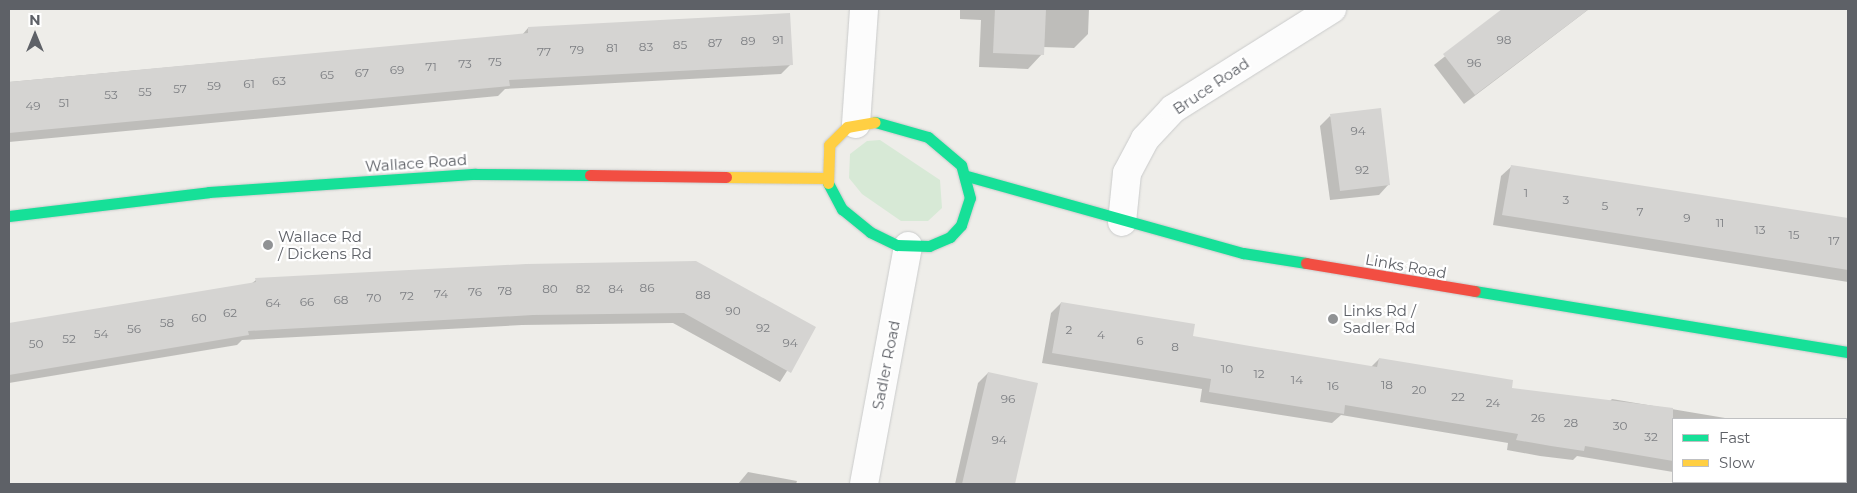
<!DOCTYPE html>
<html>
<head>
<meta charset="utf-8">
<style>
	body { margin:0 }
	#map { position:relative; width:1857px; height:493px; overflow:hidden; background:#eeede9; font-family:Montserrat,sans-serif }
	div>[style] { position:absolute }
	.green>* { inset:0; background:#d7e9d6 }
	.shadow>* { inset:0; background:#0003 }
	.building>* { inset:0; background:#d5d4d2 }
	.roads { filter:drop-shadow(0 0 1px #cacbcb) drop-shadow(0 0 1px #cacbcb) }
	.street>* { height:28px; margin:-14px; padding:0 14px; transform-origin:14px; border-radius:14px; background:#fcfcfc }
	.fast>* { height:11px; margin:-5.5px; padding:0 5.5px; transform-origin:5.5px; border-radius:5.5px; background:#16e098 }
	.slow>* { height:11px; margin:-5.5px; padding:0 5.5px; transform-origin:5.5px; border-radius:5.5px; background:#ffcf43 }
	.jam>* { height:11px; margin:-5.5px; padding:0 5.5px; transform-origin:5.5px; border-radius:5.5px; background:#f24e42 }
	.dots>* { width:14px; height:14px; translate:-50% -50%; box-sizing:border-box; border:2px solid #fff; border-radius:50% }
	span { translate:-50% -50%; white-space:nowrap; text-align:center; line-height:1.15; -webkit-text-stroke:4.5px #fff; paint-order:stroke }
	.number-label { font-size:12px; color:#7d7f83 }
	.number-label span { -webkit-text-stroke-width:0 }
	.street-label { font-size:15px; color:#5e6167 }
	.poi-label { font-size:15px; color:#5e6167 }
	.left { translate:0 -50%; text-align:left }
	.frame { position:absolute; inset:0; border:10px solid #5e6167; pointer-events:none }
	.legend { position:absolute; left:1672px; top:418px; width:175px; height:65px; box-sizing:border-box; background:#fff; border:1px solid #bfc0c2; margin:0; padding:6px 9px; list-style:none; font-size:15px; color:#5e6167 }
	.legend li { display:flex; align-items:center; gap:10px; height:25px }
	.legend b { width:25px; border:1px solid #bfc0c2 }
	.north { position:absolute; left:10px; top:10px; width:50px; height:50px; -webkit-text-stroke:4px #fff; paint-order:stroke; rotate:0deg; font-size:14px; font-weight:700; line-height:20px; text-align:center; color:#5e6167 }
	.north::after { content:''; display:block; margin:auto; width:18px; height:22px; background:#5e6167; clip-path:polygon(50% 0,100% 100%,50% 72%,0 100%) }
</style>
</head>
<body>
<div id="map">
	<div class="green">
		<div style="clip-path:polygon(880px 140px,940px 180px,942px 208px,928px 221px,901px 221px,862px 194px,849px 178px,850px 154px,867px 141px)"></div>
	</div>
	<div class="shadow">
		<div style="clip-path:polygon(960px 9px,1089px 9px,1088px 34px,1074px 48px,1043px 47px,1042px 54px,1028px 69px,979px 67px,981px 20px,960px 19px)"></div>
		<div style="clip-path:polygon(1505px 9px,1589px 9px,1464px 104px,1434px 65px)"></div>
		<div style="clip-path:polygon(528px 28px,791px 64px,781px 74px,505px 89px,498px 96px,9px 142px,9px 82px,522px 35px)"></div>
		<div style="clip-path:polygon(1330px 116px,1389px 184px,1379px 195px,1330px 200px,1320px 126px)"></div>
		<div style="clip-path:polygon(1512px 166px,1848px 220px,1848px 282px,1493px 225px,1501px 176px)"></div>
		<div style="clip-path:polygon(526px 265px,814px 328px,780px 382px,673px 323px,522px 325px,242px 340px,237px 345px,9px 383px,9px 324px,251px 284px,256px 280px)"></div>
		<div style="clip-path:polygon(1061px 303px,1191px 337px,1371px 367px,1379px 359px,1510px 389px,1608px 403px,1612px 399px,1731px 419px,1673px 419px,1673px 472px,1577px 456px,1573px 460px,1540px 456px,1507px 450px,1508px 443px,1341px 415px,1332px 423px,1200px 402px,1202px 389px,1042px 363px,1051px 313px)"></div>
		<div style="clip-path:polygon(988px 373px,1036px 384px,1014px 484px,955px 484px,978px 383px)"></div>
		<div style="clip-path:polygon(1846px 438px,1848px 484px,1730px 482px,1846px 482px)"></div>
		<div style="clip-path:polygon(748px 472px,797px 481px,796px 484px,738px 484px)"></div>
	</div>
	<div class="building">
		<div style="clip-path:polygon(995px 9px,1046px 9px,1044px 55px,993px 53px)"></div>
		<div style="clip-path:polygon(1502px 9px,1589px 9px,1475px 95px,1443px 54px)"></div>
		<div style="clip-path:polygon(790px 13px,793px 65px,509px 80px,510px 86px,9px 133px,9px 82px,528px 33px,528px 27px)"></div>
		<div style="clip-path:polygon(1381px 108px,1390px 185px,1340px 191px,1330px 114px)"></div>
		<div style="clip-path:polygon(1511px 165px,1848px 218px,1848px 270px,1502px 215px)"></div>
		<div style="clip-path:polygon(696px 261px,816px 327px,791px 373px,684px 313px,533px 315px,248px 331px,249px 335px,9px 375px,9px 323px,256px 282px,255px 278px,526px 264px)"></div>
		<div style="clip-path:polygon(1061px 302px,1195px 324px,1193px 336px,1244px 345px,1377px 367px,1379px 358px,1513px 380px,1512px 388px,1673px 408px,1673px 461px,1585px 446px,1584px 451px,1551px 446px,1516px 440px,1518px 434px,1345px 405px,1344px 414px,1209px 392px,1211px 379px,1052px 353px)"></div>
		<div style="clip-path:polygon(988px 372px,1038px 383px,1015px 484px,962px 484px)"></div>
	</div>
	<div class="roads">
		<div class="street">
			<div style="left:856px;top:124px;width:115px;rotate:-86deg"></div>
			<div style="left:1122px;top:222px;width:49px;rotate:-84.2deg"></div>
			<div style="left:1127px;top:173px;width:38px;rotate:-62deg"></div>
			<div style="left:1145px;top:139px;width:41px;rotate:-47deg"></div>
			<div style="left:1173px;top:109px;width:188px;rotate:-32.2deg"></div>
			<div style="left:864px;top:484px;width:242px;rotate:-79.5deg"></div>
		</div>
		<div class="fast">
			<div style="left:967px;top:176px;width:287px;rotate:15.6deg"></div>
			<div style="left:1243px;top:253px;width:64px;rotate:9deg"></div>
			<div style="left:828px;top:183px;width:30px;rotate:62deg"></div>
			<div style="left:842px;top:209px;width:36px;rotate:39deg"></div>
			<div style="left:870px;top:232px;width:30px;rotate:26deg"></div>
			<div style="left:897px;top:245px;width:32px;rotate:2deg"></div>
			<div style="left:929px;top:246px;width:23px;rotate:-23deg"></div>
			<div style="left:950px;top:237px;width:16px;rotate:-47deg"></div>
			<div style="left:961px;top:225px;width:28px;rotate:-72deg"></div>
			<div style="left:970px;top:198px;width:34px;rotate:-105deg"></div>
			<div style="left:961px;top:165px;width:43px;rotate:-139.7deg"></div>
			<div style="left:928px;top:137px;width:55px;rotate:-164.2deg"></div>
			<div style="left:9px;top:216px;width:201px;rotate:-6.8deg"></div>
			<div style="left:209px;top:192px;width:267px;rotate:-3.9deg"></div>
			<div style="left:475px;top:174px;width:115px;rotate:0.5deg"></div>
			<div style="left:1475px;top:291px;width:378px;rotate:9.3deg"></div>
		</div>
		<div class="slow">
			<div style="left:726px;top:177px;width:100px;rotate:0.6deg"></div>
			<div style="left:828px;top:183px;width:38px;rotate:-88deg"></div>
			<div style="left:829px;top:145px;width:25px;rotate:-45deg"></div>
			<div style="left:847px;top:127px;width:28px;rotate:-10deg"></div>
		</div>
		<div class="jam">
			<div style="left:590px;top:175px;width:136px;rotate:0.8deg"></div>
			<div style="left:1306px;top:263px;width:171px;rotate:9.4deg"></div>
		</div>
	</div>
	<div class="dots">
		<div style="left:268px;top:245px;background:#909294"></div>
		<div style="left:1333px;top:319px;background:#909294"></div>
	</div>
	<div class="number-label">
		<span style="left:778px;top:40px">91</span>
		<span style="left:1504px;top:40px">98</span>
		<span style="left:748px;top:41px">89</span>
		<span style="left:715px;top:43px">87</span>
		<span style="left:680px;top:45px">85</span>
		<span style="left:646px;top:47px">83</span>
		<span style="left:612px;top:48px">81</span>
		<span style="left:577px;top:50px">79</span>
		<span style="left:544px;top:52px">77</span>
		<span style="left:495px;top:62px">75</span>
		<span style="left:1474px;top:63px">96</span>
		<span style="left:465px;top:64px">73</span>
		<span style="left:431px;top:67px">71</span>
		<span style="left:397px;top:70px">69</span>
		<span style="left:362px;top:73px">67</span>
		<span style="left:327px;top:75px">65</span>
		<span style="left:279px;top:81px">63</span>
		<span style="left:249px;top:84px">61</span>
		<span style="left:214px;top:86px">59</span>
		<span style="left:180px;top:89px">57</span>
		<span style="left:145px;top:92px">55</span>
		<span style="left:111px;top:95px">53</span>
		<span style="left:64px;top:103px">51</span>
		<span style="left:33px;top:106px">49</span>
		<span style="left:1358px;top:131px">94</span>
		<span style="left:1362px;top:170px">92</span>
		<span style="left:1526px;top:193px">1</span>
		<span style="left:1566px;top:200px">3</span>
		<span style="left:1605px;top:206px">5</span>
		<span style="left:1640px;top:212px">7</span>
		<span style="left:1687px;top:218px">9</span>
		<span style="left:1720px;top:223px">11</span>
		<span style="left:1760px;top:230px">13</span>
		<span style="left:1794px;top:235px">15</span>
		<span style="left:1834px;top:241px">17</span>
		<span style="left:647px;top:288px">86</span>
		<span style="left:550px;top:289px">80</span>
		<span style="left:583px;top:289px">82</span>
		<span style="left:616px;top:289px">84</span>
		<span style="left:505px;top:291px">78</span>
		<span style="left:475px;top:292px">76</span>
		<span style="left:441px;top:294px">74</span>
		<span style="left:703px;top:295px">88</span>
		<span style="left:407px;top:296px">72</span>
		<span style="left:374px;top:298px">70</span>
		<span style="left:341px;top:300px">68</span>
		<span style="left:307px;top:302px">66</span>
		<span style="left:273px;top:303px">64</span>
		<span style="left:733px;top:311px">90</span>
		<span style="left:230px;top:313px">62</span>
		<span style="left:199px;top:318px">60</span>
		<span style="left:167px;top:323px">58</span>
		<span style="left:763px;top:328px">92</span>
		<span style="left:134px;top:329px">56</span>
		<span style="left:1069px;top:330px">2</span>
		<span style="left:101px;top:334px">54</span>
		<span style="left:1101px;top:335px">4</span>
		<span style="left:69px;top:339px">52</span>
		<span style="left:1140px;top:341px">6</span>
		<span style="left:790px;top:343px">94</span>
		<span style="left:36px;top:344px">50</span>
		<span style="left:1175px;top:347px">8</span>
		<span style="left:1227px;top:369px">10</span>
		<span style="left:1259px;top:374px">12</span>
		<span style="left:1297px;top:380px">14</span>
		<span style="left:1387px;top:385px">18</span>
		<span style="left:1333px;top:386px">16</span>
		<span style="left:1419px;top:390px">20</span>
		<span style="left:1458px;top:397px">22</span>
		<span style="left:1008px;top:399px">96</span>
		<span style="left:1493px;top:403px">24</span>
		<span style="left:1538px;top:418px">26</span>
		<span style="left:1571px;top:423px">28</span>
		<span style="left:1620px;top:426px">30</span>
		<span style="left:1651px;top:437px">32</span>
		<span style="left:999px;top:440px">94</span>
	</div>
	<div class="street-label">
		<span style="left:1211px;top:86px;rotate:-34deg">Bruce Road</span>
		<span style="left:416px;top:163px;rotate:-4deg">Wallace Road</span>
		<span style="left:1406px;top:266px;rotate:10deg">Links Road</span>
		<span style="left:886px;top:365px;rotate:-79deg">Sadler Road</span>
	</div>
	<div class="poi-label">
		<span class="left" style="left:278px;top:245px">Wallace Rd<br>/ Dickens Rd</span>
		<span class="left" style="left:1343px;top:319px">Links Rd /<br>Sadler Rd</span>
	</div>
	<div class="frame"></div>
	<ul class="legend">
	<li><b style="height:6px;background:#16e098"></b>Fast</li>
	<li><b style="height:6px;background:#ffcf43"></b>Slow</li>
	</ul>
	<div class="north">N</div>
</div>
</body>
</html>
